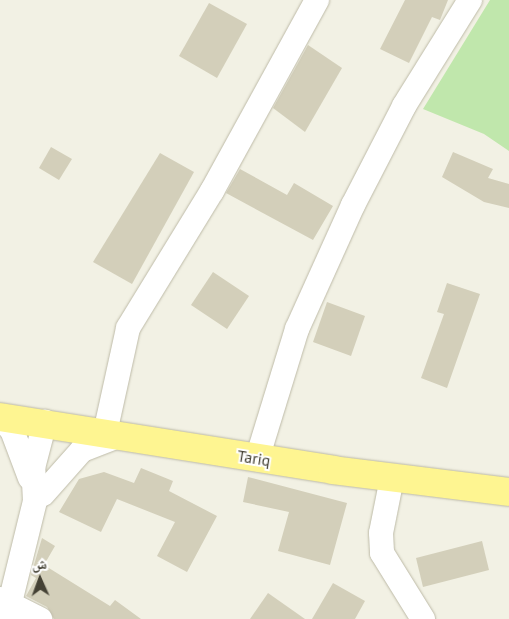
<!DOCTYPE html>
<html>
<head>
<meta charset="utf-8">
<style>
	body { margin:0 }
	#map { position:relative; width:509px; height:619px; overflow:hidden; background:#f2f1e4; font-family:"PT Sans","Noto Naskh Arabic",sans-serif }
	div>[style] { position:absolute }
	.green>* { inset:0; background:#c0e7ac }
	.building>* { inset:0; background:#d3cfba }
	.roads { filter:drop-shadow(0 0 1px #bdbaa7) drop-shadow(0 0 1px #bdbaa7) }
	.minor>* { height:24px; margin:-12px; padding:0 12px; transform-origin:12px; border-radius:12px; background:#fff }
	.major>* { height:28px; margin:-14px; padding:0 14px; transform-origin:14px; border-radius:14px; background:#fef591 }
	span { translate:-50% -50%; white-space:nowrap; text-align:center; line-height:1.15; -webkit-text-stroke:4px #fff; paint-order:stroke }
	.street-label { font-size:16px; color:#444134 }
	.north { position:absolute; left:15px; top:554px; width:50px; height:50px; -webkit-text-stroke:4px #fff; paint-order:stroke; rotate:358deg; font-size:14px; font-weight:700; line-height:20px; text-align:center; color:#444134 }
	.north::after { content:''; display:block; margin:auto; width:18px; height:22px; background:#444134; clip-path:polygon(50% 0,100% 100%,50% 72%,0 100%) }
</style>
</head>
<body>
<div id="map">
	<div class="green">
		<div style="clip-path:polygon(490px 0,509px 0,509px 151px,484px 134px,423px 109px)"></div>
	</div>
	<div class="building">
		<div style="clip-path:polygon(405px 0,448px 0,440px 20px,432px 17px,409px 63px,380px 49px)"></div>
		<div style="clip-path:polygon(209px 3px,247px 24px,217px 78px,179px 56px)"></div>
		<div style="clip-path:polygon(308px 45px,342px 68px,305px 132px,273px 108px)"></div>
		<div style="clip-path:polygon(51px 147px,72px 159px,59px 180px,39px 168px)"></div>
		<div style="clip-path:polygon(453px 152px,493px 169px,488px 178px,509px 184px,509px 208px,484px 202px,442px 177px)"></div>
		<div style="clip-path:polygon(160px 153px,194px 172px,132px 284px,93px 262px)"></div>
		<div style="clip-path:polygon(240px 169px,287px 195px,294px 183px,333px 206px,313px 240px,226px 193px)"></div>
		<div style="clip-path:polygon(213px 272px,249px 296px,227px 329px,191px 305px)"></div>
		<div style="clip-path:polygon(447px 283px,480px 294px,447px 388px,421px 378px,444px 314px,437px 312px)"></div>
		<div style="clip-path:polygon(327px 302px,365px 316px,351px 356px,313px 342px)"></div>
		<div style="clip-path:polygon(141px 468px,173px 481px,169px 491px,217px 516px,187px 572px,157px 556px,175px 522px,117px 499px,101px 532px,59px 512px,79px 479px,104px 472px,134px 483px)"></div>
		<div style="clip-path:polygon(248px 477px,347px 503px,330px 565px,278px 551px,289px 512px,243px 502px)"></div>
		<div style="clip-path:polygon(42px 538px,55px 546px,44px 565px,110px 606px,115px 600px,141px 619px,54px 619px,47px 607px,26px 596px,36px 578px,31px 575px)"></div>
		<div style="clip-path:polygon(482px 541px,489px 570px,423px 587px,416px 558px)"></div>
		<div style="clip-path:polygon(333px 583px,365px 601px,355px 619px,312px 619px)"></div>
		<div style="clip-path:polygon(268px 593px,305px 619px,250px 619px)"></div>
	</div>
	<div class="roads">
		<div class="minor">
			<div style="left:0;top:418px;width:17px;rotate:45deg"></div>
			<div style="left:12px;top:430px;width:51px;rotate:69.4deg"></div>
			<div style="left:105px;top:433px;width:107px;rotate:-77.6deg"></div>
			<div style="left:128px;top:328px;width:161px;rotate:-58.5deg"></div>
			<div style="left:212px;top:191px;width:218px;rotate:-61.2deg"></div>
			<div style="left:257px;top:459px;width:136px;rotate:-72.9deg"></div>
			<div style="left:297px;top:329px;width:136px;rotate:-65.7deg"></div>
			<div style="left:353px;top:205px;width:111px;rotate:-62.7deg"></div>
			<div style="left:404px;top:106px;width:125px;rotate:-58.1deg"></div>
			<div style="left:392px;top:478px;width:56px;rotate:101.3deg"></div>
			<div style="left:381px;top:533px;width:20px;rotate:87deg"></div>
			<div style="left:382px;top:553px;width:78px;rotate:58.2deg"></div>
			<div style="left:43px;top:494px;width:59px;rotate:-48.4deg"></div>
			<div style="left:82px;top:450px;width:40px;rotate:-21deg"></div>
			<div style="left:0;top:599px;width:45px;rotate:26.6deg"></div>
			<div style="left:6px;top:619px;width:122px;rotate:-76.2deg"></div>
			<div style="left:35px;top:501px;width:33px;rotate:-93deg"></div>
			<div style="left:33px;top:468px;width:48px;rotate:-75.4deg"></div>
		</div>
		<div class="major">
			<div style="left:0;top:417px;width:337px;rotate:9deg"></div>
			<div style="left:333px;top:470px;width:177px;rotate:7.1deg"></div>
		</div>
	</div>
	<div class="street-label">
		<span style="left:254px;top:458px;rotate:9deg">Tariq</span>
	</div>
	<div class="north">ش</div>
</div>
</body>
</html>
